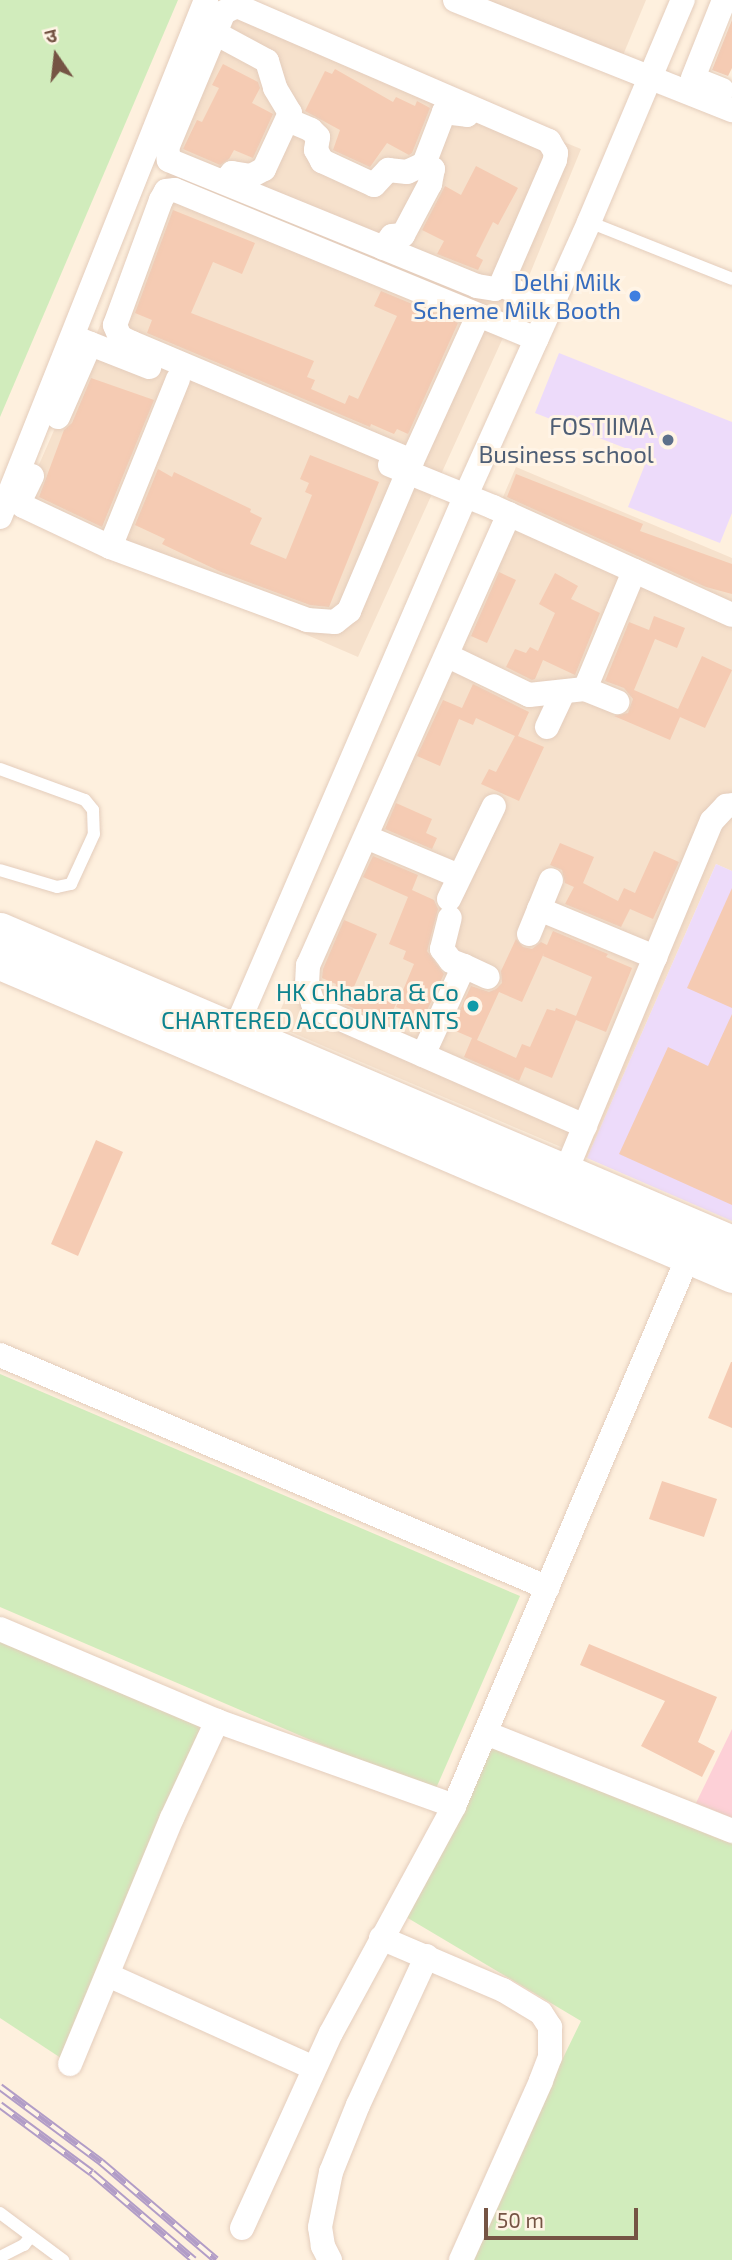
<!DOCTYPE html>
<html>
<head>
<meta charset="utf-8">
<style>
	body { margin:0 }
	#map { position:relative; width:732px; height:2260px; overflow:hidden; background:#fef0de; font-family:"Exo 2","Noto Sans Devanagari",sans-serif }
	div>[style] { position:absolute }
	.residential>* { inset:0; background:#f6e1cc }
	.education>* { inset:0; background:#eddbfa }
	.medical>* { inset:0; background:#fdd0d7 }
	.green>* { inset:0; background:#d1ecbc }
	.building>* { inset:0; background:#f5cbb3 }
	.roads { filter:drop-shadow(0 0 2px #e4cdbc) drop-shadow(0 0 2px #e4cdbc) }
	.lane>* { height:12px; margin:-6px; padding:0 6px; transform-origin:6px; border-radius:6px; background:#fff }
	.street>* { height:24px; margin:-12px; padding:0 12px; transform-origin:12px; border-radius:12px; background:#fff }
	.secondary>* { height:33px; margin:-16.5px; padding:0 16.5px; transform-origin:16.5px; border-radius:16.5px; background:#fff }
	.rail>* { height:8px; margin-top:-4px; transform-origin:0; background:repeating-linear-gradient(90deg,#fff4e6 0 16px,#b29dc7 0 32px); box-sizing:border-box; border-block:2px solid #b29dc7 }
	.dots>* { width:19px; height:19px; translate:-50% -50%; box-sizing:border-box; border:4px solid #fff4e6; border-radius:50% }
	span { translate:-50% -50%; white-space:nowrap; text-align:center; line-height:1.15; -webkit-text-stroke:6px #fff4e6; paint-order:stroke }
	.shop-label { font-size:24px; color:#366cbe }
	.right { translate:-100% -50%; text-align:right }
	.service-label { font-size:24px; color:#4e5e75 }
	.culture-label { font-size:24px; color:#0d838f }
	.north { position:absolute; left:21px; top:21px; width:70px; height:70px; -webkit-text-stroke:5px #fff4e6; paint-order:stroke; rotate:346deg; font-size:19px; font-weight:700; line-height:28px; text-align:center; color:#755444 }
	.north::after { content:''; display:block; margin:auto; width:24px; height:32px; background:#755444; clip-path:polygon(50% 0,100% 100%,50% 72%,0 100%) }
	.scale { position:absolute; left:484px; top:2208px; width:154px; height:32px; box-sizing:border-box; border:4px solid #755444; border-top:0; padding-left:9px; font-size:21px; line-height:24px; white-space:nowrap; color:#755444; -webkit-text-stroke:5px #fff4e6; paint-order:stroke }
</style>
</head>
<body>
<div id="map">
	<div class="residential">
		<div style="clip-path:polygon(473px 0,646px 0,621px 60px)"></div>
		<div style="clip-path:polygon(236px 8px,581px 149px,511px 320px,358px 657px,19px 510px,165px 178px)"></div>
		<div style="clip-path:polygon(516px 467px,732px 558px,732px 871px,716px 864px,587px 1158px,274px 1025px)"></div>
	</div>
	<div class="education">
		<div style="clip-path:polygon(559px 353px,732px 422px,732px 513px,720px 543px,628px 507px,648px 457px,535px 413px)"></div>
		<div style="clip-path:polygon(716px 864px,732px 871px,732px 1221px,587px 1158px)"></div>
	</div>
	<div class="medical">
		<div style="clip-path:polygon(732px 1729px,732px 1818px,696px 1803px)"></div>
	</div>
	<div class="green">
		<div style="clip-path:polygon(0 0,178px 0,0 417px)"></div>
		<div style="clip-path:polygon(0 1374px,520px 1596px,434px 1793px,0 1607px)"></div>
		<div style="clip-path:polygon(0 1631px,217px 1721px,70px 2064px,0 2018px)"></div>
		<div style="clip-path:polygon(486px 1733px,732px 1834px,732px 2260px,465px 2260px,581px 2021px,396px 1911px)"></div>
	</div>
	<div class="building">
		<div style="clip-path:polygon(732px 20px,732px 68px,728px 76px,712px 70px)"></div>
		<div style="clip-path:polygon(223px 64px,258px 82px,260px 88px,252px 103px,273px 114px,253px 158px,234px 150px,229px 159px,220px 165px,183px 149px,197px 120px,202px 122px,219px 88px,212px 85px)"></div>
		<div style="clip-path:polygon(335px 69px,393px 102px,396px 97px,415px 106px,417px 101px,430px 108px,412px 153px,409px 155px,387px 143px,370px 167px,333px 150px,340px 130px,305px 111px,325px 71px,332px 74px)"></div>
		<div style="clip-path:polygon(476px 166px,518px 188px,498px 225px,493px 222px,476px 256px,483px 260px,478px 270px,437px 254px,444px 241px,422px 230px,445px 186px,461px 195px)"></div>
		<div style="clip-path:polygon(173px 210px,255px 243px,242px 274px,213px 262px,191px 313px,314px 361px,307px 377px,315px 380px,311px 389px,345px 404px,349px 395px,358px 399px,397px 316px,374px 306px,381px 291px,458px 323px,408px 434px,397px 429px,394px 434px,371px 424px,370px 427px,147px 333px,152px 320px,135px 313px)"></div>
		<div style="clip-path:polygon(91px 378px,154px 400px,102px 527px,39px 497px,64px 430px,72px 423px)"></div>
		<div style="clip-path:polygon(310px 455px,379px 482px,329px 607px,310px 605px,221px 572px,162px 544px,165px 539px,135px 525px,158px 469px,172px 477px,174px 472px,251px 509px,250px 512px,262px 518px,250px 544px,286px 559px,312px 495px,305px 492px,309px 483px,300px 479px)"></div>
		<div style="clip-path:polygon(516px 474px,643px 524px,640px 531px,732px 564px,732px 594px,706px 587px,507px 497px)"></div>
		<div style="clip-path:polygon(499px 572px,516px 580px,487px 643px,471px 636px)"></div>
		<div style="clip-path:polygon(555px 573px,578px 586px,571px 599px,600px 613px,575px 675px,543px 660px,535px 679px,532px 680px,506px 667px,515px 649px,526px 653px,530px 647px,538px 651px,555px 613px,539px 604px)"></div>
		<div style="clip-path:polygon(654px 616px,685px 628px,677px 648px,655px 639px,634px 690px,678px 709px,702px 656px,732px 670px,705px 728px,680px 717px,670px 740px,614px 716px,628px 713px,633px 699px,624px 688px,605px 681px,629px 622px,649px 630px)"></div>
		<div style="clip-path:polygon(473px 684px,529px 712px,518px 736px,544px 747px,519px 801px,481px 784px,489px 769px,496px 772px,515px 736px,476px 718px,473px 725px,459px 719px,440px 766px,417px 756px,443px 700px,462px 708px)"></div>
		<div style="clip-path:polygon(396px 803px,432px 819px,426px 833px,437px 838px,432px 849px,385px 829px)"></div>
		<div style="clip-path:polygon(560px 843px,594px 857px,583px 883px,618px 901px,624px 888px,635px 893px,654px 851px,679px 862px,653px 919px,630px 909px,621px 927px,565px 904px,574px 887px,565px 883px,562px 870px,550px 865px)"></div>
		<div style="clip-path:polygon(373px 856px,418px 875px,412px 890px,434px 900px,438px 909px,427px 951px,444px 974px,424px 1017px,396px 1007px,414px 964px,403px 959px,406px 951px,389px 944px,408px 897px,363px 877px)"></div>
		<div style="clip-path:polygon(732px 888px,732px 1008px,687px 988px)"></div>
		<div style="clip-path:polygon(344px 920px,377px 934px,353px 989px,396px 1004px,387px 1023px,333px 999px,336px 984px,322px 978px,323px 969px)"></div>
		<div style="clip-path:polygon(evenodd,553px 931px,608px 954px,606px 957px,632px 968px,606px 1032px,576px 1020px,552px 1078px,525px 1067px,519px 1081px,464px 1057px,472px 1038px,451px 1029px,471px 986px,489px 992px,496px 989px,502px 983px,501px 971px,516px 939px,523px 947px,532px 949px,541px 942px,547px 945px,553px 931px,544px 953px,543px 956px,592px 977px,576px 1016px,556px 1008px,555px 1011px,547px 1009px,530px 1047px,522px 1044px,516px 1058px,477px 1040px,499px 992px,522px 1002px,544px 953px)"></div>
		<div style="clip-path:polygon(732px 1014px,732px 1205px,619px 1154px,668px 1047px,708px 1066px)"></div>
		<div style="clip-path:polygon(96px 1140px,123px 1152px,78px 1256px,51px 1244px)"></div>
		<div style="clip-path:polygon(731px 1362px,732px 1362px,732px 1428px,708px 1418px)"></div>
		<div style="clip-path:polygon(662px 1481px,717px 1499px,704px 1537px,649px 1519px)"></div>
		<div style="clip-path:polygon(589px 1644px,717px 1697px,698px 1742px,715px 1751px,702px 1777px,641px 1746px,665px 1701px,580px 1665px)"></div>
	</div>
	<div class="roads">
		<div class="lane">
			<div style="left:589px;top:222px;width:154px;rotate:21.7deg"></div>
			<div style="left:0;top:769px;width:90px;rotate:20deg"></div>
			<div style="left:85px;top:800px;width:13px;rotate:51deg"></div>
			<div style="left:93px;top:810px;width:24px;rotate:88deg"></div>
			<div style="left:94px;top:834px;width:55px;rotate:114.7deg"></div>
			<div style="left:71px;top:884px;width:14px;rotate:168deg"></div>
			<div style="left:57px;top:887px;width:59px;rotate:-163.4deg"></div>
			<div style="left:0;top:2213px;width:79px;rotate:36.7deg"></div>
			<div style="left:0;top:2257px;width:27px;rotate:-27deg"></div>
			<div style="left:24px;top:2245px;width:11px;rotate:-52deg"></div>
		</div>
		<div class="street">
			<div style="left:455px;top:0;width:298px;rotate:21.7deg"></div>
			<div style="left:237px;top:6px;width:340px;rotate:23.4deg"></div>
			<div style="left:549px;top:141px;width:14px;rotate:60deg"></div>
			<div style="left:556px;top:153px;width:7px;rotate:98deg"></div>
			<div style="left:555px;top:160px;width:136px;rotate:113.4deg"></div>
			<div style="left:501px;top:285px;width:7px;rotate:146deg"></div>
			<div style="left:495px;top:289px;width:18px;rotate:-171deg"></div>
			<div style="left:477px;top:286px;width:333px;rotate:-157.8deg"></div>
			<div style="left:169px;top:160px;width:12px;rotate:-99deg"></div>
			<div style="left:167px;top:148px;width:147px;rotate:-67.3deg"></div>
			<div style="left:224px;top:12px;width:14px;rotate:-25deg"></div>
			<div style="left:215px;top:33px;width:59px;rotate:28.3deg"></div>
			<div style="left:267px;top:61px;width:28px;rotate:73deg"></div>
			<div style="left:275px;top:88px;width:29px;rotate:59deg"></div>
			<div style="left:290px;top:113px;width:62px;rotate:114.9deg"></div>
			<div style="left:264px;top:169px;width:15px;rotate:152deg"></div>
			<div style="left:251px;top:176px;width:19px;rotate:-171deg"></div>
			<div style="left:232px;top:173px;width:6px;rotate:129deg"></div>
			<div style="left:722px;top:90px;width:31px;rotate:-158deg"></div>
			<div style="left:693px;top:78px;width:84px;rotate:-68.3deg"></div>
			<div style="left:288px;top:120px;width:25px;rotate:23deg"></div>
			<div style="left:311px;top:130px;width:10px;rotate:45deg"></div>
			<div style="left:318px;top:137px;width:13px;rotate:99deg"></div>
			<div style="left:316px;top:150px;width:13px;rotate:61deg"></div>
			<div style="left:322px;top:161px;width:57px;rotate:24.8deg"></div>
			<div style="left:374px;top:185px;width:21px;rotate:-47deg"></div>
			<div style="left:388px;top:170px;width:19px;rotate:6deg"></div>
			<div style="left:407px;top:172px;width:19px;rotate:-25deg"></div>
			<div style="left:424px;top:164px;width:56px;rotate:-69deg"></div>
			<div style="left:444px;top:112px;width:23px;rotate:7deg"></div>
			<div style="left:467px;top:115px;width:6px;rotate:-51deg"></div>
			<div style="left:383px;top:248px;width:15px;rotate:-53deg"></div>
			<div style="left:392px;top:236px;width:11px;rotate:-5deg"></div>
			<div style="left:403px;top:235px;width:58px;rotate:-62.1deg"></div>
			<div style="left:430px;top:184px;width:15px;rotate:-79deg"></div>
			<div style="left:433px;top:169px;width:10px;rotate:-151deg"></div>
			<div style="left:501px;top:285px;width:54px;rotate:24.2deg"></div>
			<div style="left:478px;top:316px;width:159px;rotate:114.5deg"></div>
			<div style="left:412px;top:461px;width:304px;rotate:-157.1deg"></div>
			<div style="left:132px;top:343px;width:13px;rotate:-153deg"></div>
			<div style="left:120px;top:337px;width:13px;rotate:-113deg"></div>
			<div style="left:115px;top:325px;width:133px;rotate:-69.8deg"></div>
			<div style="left:161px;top:200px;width:10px;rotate:-61deg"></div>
			<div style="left:166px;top:191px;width:9px;rotate:-6deg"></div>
			<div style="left:175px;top:190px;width:391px;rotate:22.4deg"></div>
			<div style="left:73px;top:337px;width:82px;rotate:21.5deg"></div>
			<div style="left:178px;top:379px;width:181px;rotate:112deg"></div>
			<div style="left:110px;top:547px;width:210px;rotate:20.3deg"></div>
			<div style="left:307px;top:620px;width:28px;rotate:4deg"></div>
			<div style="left:335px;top:622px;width:18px;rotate:-38deg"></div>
			<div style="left:349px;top:611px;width:151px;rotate:-67deg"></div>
			<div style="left:58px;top:417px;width:80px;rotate:-66.3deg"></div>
			<div style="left:390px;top:465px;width:111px;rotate:22.2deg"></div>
			<div style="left:493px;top:507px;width:262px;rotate:24.3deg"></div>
			<div style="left:32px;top:476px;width:25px;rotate:116deg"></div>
			<div style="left:21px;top:499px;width:7px;rotate:74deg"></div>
			<div style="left:23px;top:506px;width:96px;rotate:25.2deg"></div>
			<div style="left:509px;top:514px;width:494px;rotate:114deg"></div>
			<div style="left:308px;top:965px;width:20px;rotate:93deg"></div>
			<div style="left:307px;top:985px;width:19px;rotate:72deg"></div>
			<div style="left:313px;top:1003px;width:15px;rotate:37deg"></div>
			<div style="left:325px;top:1012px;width:284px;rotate:23.7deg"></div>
			<div style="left:0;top:517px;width:557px;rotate:-68.28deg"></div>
			<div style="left:448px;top:656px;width:90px;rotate:25.7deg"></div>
			<div style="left:529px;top:695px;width:56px;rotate:-6.1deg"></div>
			<div style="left:585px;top:689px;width:35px;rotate:22deg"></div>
			<div style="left:585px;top:689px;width:128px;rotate:-67.4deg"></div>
			<div style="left:547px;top:727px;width:38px;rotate:-65deg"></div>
			<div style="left:366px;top:837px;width:101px;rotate:22.8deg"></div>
			<div style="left:449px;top:899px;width:103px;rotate:-64.2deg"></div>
			<div style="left:539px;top:909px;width:126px;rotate:22.5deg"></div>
			<div style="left:529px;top:934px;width:58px;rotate:-67.8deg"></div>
			<div style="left:464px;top:966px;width:26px;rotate:25deg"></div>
			<div style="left:235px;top:1030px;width:583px;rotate:-66.65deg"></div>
			<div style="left:466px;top:495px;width:299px;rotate:-65.7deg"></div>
			<div style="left:589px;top:222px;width:241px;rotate:-67.1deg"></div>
			<div style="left:423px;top:1055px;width:98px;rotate:-65.3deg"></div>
			<div style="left:464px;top:966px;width:14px;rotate:-159deg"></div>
			<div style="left:451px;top:961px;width:15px;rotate:-127deg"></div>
			<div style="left:442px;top:949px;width:32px;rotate:-76deg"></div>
			<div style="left:566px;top:1171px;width:379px;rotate:-67.4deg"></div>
			<div style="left:712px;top:821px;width:21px;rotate:-47deg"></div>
			<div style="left:726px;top:806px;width:6px;rotate:-9deg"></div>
			<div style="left:0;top:1355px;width:595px;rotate:23.03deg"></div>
			<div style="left:0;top:1629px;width:236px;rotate:23deg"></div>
			<div style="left:217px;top:1721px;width:252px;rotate:19.7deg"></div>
			<div style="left:486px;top:1733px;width:265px;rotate:21.7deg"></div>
			<div style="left:381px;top:1938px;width:133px;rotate:23.1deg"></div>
			<div style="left:503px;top:1990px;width:44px;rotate:31.2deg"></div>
			<div style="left:541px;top:2013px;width:17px;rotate:57deg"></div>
			<div style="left:550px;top:2027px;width:30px;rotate:90deg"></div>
			<div style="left:550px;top:2057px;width:26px;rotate:111deg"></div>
			<div style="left:541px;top:2081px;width:196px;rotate:114.1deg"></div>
			<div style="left:108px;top:1975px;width:226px;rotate:24.3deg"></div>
			<div style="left:70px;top:2064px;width:266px;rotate:-67.5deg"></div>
			<div style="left:172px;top:1818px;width:107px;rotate:-65.1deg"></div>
			<div style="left:242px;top:2228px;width:214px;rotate:-65.5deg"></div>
			<div style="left:331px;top:2033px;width:258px;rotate:-61.5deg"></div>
			<div style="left:454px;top:1806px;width:597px;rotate:-66.91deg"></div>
			<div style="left:330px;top:2260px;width:16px;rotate:-117deg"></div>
			<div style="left:323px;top:2246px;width:19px;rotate:-99deg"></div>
			<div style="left:320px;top:2227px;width:56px;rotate:-78.7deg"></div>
			<div style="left:331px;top:2172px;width:72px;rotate:-68.1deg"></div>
			<div style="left:358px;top:2105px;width:164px;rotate:-65.2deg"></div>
		</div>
		<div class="secondary">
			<div style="left:0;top:929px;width:796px;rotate:23.15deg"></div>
			<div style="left:0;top:963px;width:796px;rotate:23.15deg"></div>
		</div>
	</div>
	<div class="rail">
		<div style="left:0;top:2087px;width:126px;rotate:36.6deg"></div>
		<div style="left:101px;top:2162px;width:151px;rotate:40.4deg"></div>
		<div style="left:0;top:2105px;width:114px;rotate:36.5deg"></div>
		<div style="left:92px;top:2173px;width:134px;rotate:40.5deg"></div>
	</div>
	<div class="dots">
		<div style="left:635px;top:296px;background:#3f7fe0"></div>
		<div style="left:668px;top:440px;background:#5c6f8a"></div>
		<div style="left:473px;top:1006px;background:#0f9aa8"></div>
	</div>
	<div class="shop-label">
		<span class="right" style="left:621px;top:296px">Delhi Milk<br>Scheme Milk Booth</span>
	</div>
	<div class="service-label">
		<span class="right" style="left:654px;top:440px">FOSTIIMA<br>Business school</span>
	</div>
	<div class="culture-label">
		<span class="right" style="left:459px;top:1006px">HK Chhabra &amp; Co<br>CHARTERED ACCOUNTANTS</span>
	</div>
	<div class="north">उ</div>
	<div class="scale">50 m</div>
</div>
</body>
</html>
